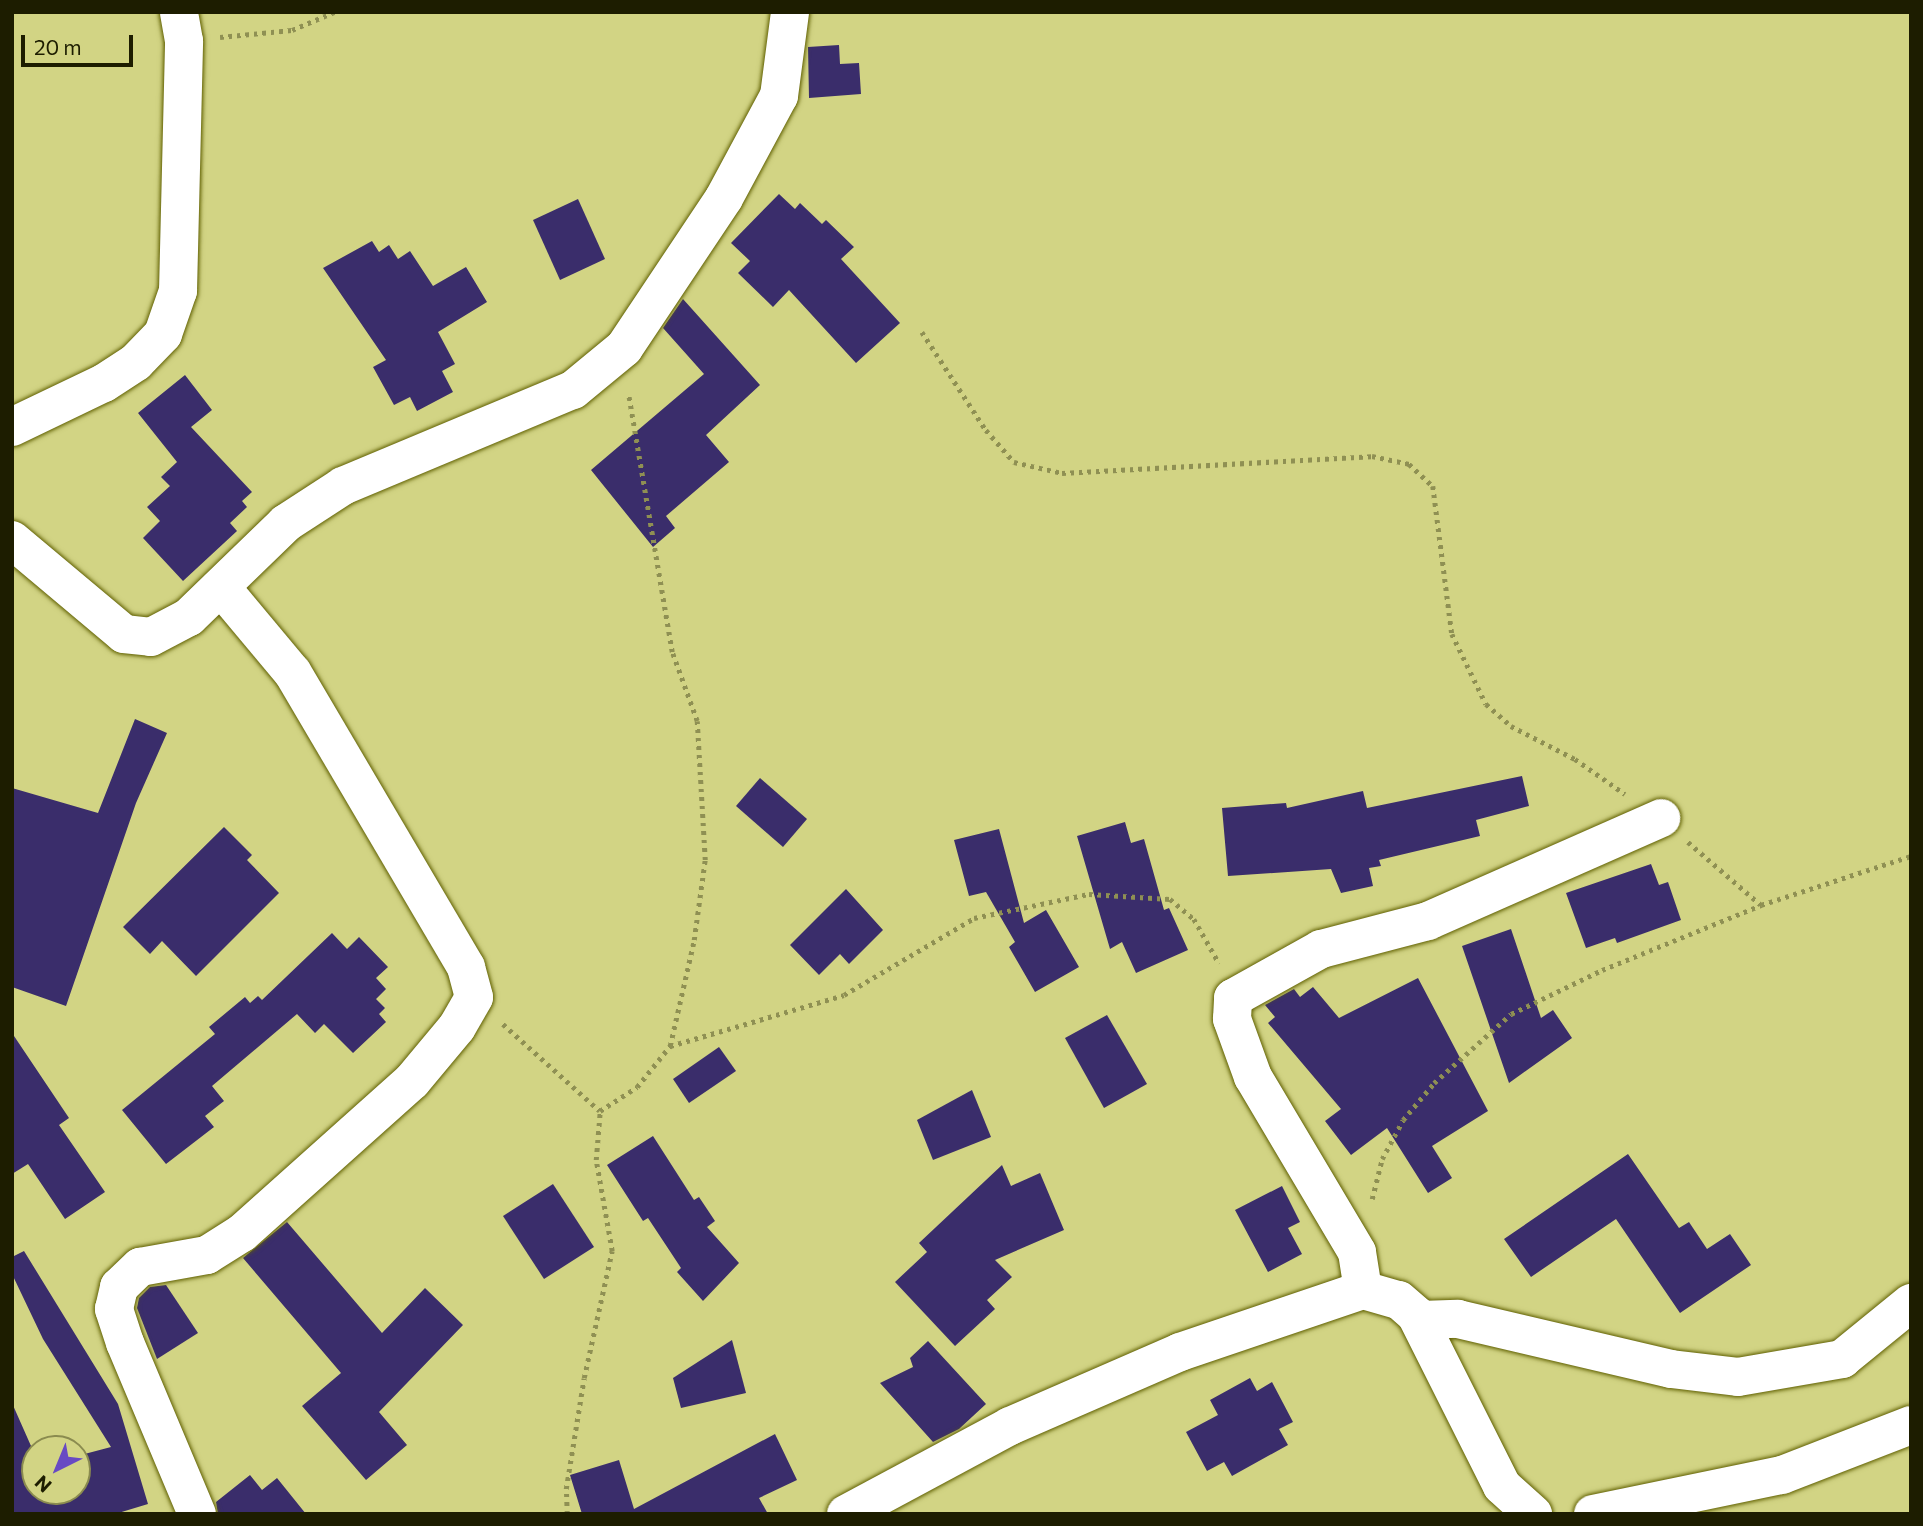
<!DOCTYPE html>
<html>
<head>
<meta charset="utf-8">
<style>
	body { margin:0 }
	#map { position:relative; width:1923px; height:1526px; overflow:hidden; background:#d2d484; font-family:Commissioner,sans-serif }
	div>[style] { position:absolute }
	.building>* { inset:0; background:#3a2d6b }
	.path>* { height:4.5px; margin-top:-2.25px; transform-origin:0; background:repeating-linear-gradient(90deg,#8f9053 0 3.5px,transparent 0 8.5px) }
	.roads { filter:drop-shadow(0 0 2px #606001) drop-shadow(0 0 2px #606001) }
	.minor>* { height:38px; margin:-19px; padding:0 19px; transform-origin:19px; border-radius:19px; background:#fff }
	span { translate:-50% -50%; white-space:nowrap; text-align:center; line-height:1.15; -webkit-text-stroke:7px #d2d484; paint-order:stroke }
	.frame { position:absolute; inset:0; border:14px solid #1d1d00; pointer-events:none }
	.north { position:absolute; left:21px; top:1435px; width:70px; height:70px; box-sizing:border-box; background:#d2d484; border:2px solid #8a8b4f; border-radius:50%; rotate:223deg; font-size:19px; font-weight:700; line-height:28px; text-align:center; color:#1d1d00 }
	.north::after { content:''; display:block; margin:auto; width:24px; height:32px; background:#684ac3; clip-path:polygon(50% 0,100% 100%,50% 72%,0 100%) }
	.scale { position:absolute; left:21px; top:35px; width:112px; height:32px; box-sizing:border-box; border:4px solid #1d1d00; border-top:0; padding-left:9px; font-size:21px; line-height:24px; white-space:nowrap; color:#1d1d00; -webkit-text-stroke:5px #d2d484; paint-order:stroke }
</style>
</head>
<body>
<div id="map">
	<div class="building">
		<div style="clip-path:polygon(839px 45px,840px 64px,859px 63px,861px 94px,809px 98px,808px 47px)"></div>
		<div style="clip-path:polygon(779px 194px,795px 209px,800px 203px,822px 224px,826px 220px,854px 247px,841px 259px,900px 323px,856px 363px,789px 290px,773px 307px,738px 273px,750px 261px,731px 243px)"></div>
		<div style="clip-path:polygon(578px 199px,605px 259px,560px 280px,533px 220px)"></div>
		<div style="clip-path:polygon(372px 241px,379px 252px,389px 245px,398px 259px,410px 251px,433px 286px,466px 267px,487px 302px,438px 332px,455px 364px,442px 371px,453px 392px,417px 411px,410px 397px,394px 405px,373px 367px,386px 360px,323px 268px)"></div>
		<div style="clip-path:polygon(683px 299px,760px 385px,706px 435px,729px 462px,666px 516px,675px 528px,653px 547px,591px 470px,704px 374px,663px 328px)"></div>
		<div style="clip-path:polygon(185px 375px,212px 410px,191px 427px,252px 492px,242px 501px,247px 507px,230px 523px,237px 531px,183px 581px,143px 538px,160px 521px,147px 507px,170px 486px,161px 477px,177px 462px,138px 413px)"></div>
		<div style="clip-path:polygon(135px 719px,167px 733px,136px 803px,66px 1006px,12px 987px,12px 788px,98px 813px)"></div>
		<div style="clip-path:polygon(1522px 776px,1529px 806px,1476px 820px,1480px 836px,1379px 860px,1381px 866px,1369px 868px,1373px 886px,1341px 893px,1331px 869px,1228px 876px,1222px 808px,1286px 803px,1287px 808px,1363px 791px,1367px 808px)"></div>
		<div style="clip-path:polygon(760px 778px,807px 819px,783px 847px,736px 806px)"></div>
		<div style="clip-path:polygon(1125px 822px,1131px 843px,1144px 839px,1164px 910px,1169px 908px,1188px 950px,1136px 973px,1122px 942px,1110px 949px,1077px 836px)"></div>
		<div style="clip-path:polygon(224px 827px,252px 855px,247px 860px,279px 893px,196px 976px,162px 941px,150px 954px,123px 927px)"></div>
		<div style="clip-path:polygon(999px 829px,1024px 923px,1046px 910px,1079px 967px,1035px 992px,1009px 947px,1015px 942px,986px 892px,969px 896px,954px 840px)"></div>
		<div style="clip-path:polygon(1651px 864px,1659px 885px,1668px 882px,1681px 920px,1617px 943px,1615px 938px,1586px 948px,1566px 893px)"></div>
		<div style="clip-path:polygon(846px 889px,883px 930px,849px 964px,840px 954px,819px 975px,790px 945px)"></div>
		<div style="clip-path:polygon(1511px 929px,1541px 1018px,1553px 1010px,1572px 1038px,1509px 1083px,1462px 946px)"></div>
		<div style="clip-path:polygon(332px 933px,347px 949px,359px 937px,388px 967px,376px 978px,386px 989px,376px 999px,385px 1008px,379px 1014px,386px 1022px,353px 1053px,324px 1024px,315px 1033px,297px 1014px,212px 1086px,224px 1101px,205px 1116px,214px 1127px,166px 1164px,122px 1110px,215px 1034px,209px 1027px,245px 997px,250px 1003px,258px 996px,262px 1000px)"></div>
		<div style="clip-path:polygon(1418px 978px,1488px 1111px,1432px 1146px,1452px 1178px,1428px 1193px,1387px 1128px,1351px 1155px,1325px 1121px,1341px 1109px,1268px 1023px,1275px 1017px,1265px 1005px,1294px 989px,1300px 997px,1313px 987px,1339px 1018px)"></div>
		<div style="clip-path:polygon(1107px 1015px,1147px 1084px,1104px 1108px,1065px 1038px)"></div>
		<div style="clip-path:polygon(12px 1033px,69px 1118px,59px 1125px,105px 1192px,65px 1219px,28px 1164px,12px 1174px)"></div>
		<div style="clip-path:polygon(719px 1047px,736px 1071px,689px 1103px,673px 1079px)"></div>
		<div style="clip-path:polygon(972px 1090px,991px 1137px,933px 1160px,917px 1120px)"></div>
		<div style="clip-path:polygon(653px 1136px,694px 1200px,699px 1197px,715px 1221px,707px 1227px,739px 1263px,703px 1301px,677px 1272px,681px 1268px,648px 1218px,643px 1221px,607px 1165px)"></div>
		<div style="clip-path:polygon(1628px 1154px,1679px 1228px,1689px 1222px,1707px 1249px,1730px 1234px,1751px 1265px,1680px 1313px,1616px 1219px,1531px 1277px,1504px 1239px)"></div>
		<div style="clip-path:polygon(1002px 1165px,1011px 1186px,1040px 1173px,1064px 1230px,995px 1260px,1012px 1277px,987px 1300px,995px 1309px,955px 1346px,895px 1282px,927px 1252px,919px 1243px)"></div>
		<div style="clip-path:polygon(553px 1184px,594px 1247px,544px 1279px,503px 1216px)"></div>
		<div style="clip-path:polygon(1282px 1186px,1300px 1222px,1288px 1228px,1302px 1254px,1268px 1272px,1235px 1210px)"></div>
		<div style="clip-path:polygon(287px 1222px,382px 1333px,425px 1288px,463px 1325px,379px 1412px,407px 1445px,366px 1480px,302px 1406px,341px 1373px,243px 1258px)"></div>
		<div style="clip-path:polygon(24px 1251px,118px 1404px,148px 1504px,115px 1514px,12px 1514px,12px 1403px,35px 1455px,35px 1491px,77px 1491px,77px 1456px,111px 1447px,43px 1339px,12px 1274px,12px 1257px)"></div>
		<div style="clip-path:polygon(166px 1285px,198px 1333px,157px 1359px,137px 1308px,139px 1298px,150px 1287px)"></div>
		<div style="clip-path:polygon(732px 1340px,746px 1393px,681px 1408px,673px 1378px)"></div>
		<div style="clip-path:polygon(928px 1341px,986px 1404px,959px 1429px,933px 1442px,880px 1383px,913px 1367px,910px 1358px)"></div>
		<div style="clip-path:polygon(1250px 1378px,1257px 1391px,1272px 1382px,1293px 1422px,1279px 1429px,1288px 1445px,1232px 1476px,1224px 1462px,1207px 1471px,1186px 1432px,1218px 1415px,1210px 1400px)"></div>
		<div style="clip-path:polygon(775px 1434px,797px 1480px,759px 1498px,768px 1514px,582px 1514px,570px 1475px,619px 1460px,634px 1509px)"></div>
		<div style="clip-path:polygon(250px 1475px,262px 1490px,277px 1478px,306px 1514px,218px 1514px,216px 1502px)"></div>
	</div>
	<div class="path">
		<div style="left:220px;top:37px;width:72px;rotate:-5.6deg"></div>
		<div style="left:292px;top:30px;width:46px;rotate:-23.2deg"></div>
		<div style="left:922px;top:332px;width:117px;rotate:56.9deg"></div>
		<div style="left:986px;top:430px;width:43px;rotate:48.8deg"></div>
		<div style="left:1014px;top:462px;width:49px;rotate:12.9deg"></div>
		<div style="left:1062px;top:473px;width:310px;rotate:-3.1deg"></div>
		<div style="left:1372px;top:456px;width:38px;rotate:12deg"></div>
		<div style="left:1409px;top:464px;width:33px;rotate:43deg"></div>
		<div style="left:1433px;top:486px;width:149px;rotate:82.7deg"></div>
		<div style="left:1452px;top:634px;width:78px;rotate:64.1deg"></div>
		<div style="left:1486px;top:704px;width:33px;rotate:41deg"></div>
		<div style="left:1511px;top:726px;width:72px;rotate:27.3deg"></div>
		<div style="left:1575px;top:759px;width:61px;rotate:35deg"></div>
		<div style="left:1688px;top:842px;width:96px;rotate:40.8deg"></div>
		<div style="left:503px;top:1024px;width:130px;rotate:41.9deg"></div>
		<div style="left:670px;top:1046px;width:181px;rotate:-16.3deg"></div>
		<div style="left:844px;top:995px;width:151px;rotate:-30.6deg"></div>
		<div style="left:974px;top:918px;width:117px;rotate:-11.8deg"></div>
		<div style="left:1089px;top:894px;width:81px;rotate:3.5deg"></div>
		<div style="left:1170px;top:899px;width:31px;rotate:40deg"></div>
		<div style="left:1194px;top:919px;width:51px;rotate:60.4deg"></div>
		<div style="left:1372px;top:1199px;width:41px;rotate:-76deg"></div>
		<div style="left:1382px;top:1159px;width:44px;rotate:-61.7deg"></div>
		<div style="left:1403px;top:1120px;width:48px;rotate:-50deg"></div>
		<div style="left:1434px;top:1083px;width:103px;rotate:-41.9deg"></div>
		<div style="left:1511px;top:1014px;width:101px;rotate:-25.8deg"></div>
		<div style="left:1602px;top:970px;width:172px;rotate:-22.2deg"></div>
		<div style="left:1761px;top:905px;width:158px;rotate:-18.1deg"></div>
		<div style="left:567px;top:1514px;width:25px;rotate:-92deg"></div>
		<div style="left:566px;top:1489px;width:112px;rotate:-80.8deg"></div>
		<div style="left:584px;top:1378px;width:130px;rotate:-77.6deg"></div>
		<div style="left:612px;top:1251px;width:92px;rotate:-100deg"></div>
		<div style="left:596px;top:1160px;width:49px;rotate:-85.3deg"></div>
		<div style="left:600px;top:1111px;width:44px;rotate:-33deg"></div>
		<div style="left:637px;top:1087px;width:53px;rotate:-51.2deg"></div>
		<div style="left:670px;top:1046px;width:109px;rotate:-77.2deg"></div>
		<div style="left:694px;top:940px;width:81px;rotate:-82.2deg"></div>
		<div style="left:705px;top:860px;width:139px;rotate:-93.3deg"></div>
		<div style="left:697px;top:721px;width:73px;rotate:-109.9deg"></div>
		<div style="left:672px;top:652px;width:263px;rotate:-99.6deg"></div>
	</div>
	<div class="roads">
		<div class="minor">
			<div style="left:12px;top:427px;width:102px;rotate:-25.6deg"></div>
			<div style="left:104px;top:383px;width:38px;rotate:-33deg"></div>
			<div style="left:136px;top:362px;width:39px;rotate:-46deg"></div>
			<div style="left:163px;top:334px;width:46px;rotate:-70.8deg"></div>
			<div style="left:178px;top:291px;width:250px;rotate:-88.6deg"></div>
			<div style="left:184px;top:41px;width:29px;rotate:-100deg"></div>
			<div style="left:12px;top:540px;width:146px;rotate:40deg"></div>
			<div style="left:124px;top:634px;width:27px;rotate:6deg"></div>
			<div style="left:151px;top:637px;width:43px;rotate:-27.8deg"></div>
			<div style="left:189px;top:617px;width:135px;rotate:-44.1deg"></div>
			<div style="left:286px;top:523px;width:68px;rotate:-33deg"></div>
			<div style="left:343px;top:486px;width:249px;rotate:-22.7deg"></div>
			<div style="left:573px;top:390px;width:66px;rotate:-39.5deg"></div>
			<div style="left:624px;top:348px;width:180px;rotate:-56.3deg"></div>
			<div style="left:724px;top:198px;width:116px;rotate:-61.7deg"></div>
			<div style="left:779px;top:96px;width:85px;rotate:-82.5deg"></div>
			<div style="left:1363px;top:1290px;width:38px;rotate:-99deg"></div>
			<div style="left:1357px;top:1252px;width:204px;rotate:-120.7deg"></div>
			<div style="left:1253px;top:1077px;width:62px;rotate:-109.9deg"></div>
			<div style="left:1232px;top:1019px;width:21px;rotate:-87deg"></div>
			<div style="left:1233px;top:998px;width:101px;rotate:-29.1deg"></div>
			<div style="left:1321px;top:949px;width:111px;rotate:-14.7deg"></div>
			<div style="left:1428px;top:921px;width:255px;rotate:-23.8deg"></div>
			<div style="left:1420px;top:1320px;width:38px;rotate:-2deg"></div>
			<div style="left:1458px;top:1319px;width:219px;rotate:13.2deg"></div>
			<div style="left:1671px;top:1369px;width:67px;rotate:6.8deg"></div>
			<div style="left:1738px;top:1377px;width:106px;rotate:-9.8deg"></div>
			<div style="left:1842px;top:1359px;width:89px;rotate:-39.1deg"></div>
			<div style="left:197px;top:1514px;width:186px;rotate:-112.8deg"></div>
			<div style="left:125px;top:1343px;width:36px;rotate:-108deg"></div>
			<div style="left:114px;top:1309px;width:23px;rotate:-77deg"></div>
			<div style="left:119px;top:1287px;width:29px;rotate:-44deg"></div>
			<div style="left:140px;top:1267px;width:68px;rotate:-10.2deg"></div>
			<div style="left:207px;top:1255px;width:41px;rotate:-32.2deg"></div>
			<div style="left:242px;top:1233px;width:228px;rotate:-41.8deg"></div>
			<div style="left:412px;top:1081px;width:70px;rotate:-50.2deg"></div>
			<div style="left:457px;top:1027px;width:34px;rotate:-60deg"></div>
			<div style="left:474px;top:997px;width:31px;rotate:-105deg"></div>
			<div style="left:466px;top:967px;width:342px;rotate:-120.5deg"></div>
			<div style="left:292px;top:672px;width:111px;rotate:-129.9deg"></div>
			<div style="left:846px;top:1514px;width:186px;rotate:-28.2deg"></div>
			<div style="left:1010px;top:1426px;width:185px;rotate:-23.5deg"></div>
			<div style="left:1180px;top:1352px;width:193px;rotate:-18.7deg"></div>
			<div style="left:1363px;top:1290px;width:37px;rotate:16deg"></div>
			<div style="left:1399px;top:1300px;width:23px;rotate:41deg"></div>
			<div style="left:1416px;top:1315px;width:191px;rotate:63.3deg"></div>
			<div style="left:1502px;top:1486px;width:42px;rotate:42.1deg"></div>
			<div style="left:1593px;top:1514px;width:193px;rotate:-11.7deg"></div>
			<div style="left:1782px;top:1475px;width:138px;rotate:-21.2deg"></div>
		</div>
	</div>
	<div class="frame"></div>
	<div class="north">N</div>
	<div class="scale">20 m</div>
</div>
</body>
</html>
